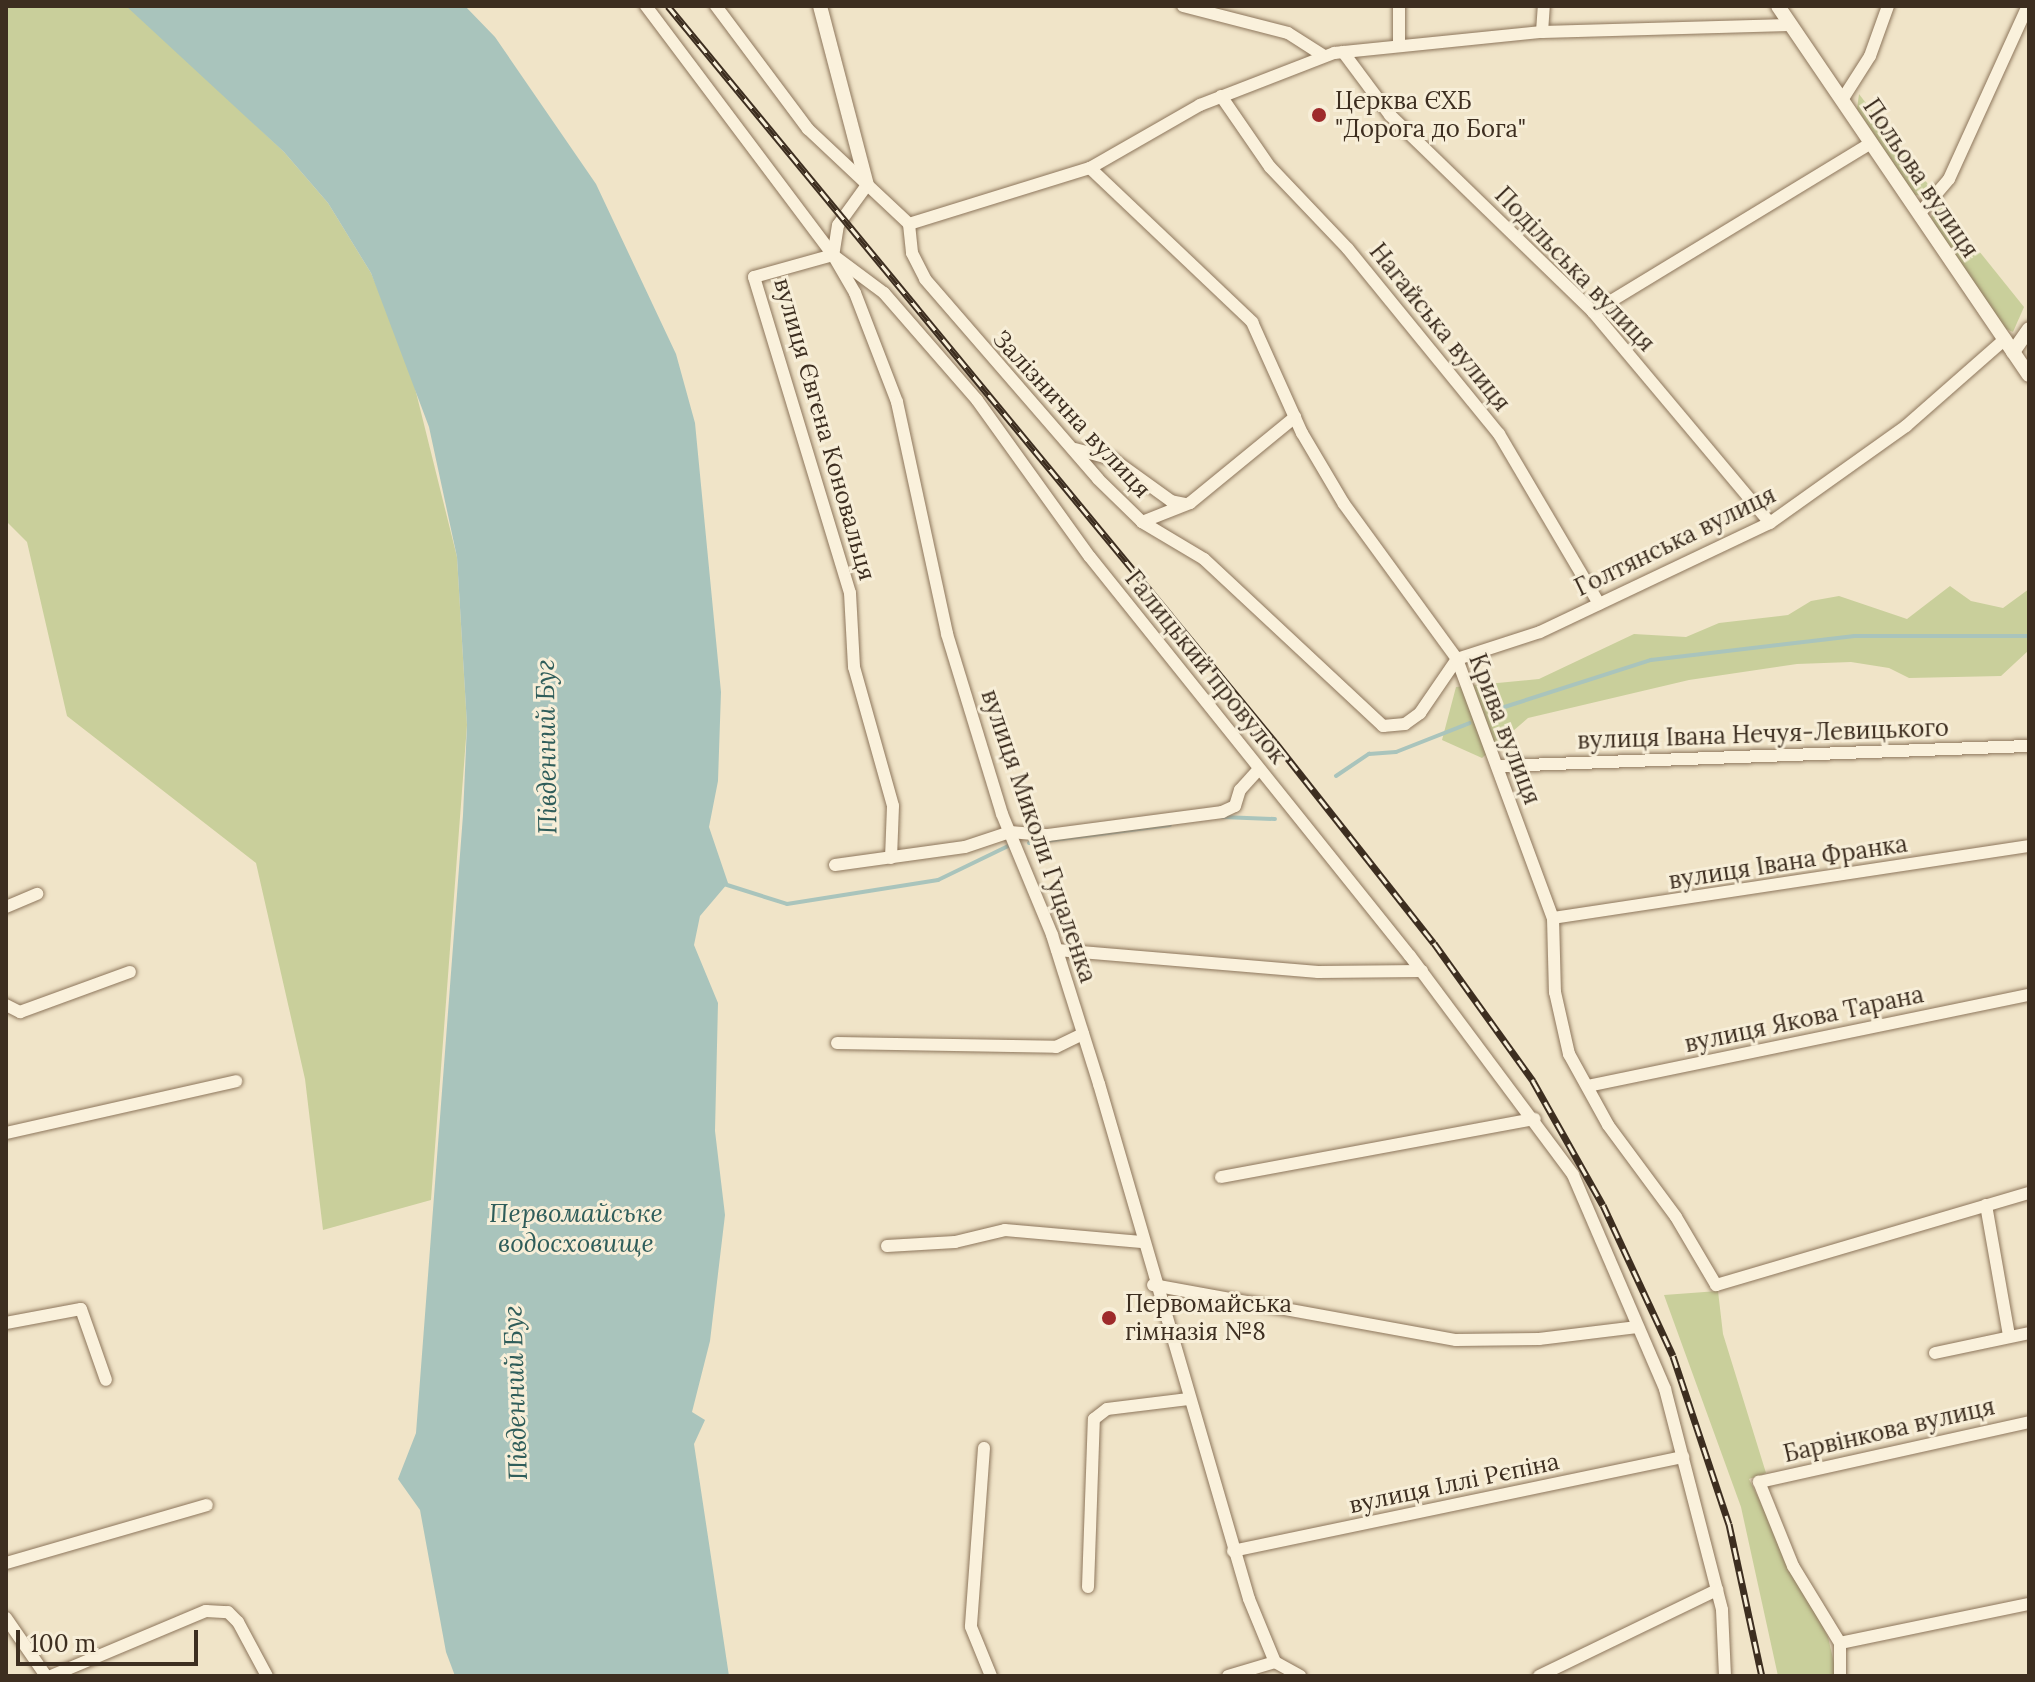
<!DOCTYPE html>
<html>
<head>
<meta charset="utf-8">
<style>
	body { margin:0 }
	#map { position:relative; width:2035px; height:1682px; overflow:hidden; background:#f0e4c8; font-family:Lora,serif }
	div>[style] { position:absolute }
	.green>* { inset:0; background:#c9cf9b }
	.water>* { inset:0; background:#a9c4bc }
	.stream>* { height:4px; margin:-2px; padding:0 2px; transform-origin:2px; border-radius:2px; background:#a9c4bc }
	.roads { filter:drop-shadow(0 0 2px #8d765c) drop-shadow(0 0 2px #8d765c) }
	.minor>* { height:12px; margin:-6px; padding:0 6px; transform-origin:6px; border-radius:6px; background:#faf1dc }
	.tertiary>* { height:14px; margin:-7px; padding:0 7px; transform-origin:7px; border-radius:7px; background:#faf1dc }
	.rail>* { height:7px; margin-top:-3.5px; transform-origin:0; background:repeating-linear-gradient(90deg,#f7eed8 0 12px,#3d2e20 0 24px); box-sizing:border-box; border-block:2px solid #3d2e20 }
	.dots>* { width:22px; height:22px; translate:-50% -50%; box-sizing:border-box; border:4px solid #f7eed8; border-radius:50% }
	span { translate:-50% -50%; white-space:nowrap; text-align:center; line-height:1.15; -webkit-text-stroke:6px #f7eed8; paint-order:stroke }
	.poi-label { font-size:24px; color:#3d2e20 }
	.left { translate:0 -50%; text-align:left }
	.street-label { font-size:24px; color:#3d2e20 }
	.water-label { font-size:26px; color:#2f5d5a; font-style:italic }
	.frame { position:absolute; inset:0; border:8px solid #3d2e20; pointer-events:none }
	.scale { position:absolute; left:16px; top:1630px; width:182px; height:36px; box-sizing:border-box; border:4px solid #3d2e20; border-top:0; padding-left:10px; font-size:24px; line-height:28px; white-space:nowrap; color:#3d2e20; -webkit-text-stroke:6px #f7eed8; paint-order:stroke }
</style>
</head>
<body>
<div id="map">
	<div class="green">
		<div style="clip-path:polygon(6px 6px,126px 6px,143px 18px,284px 152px,328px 203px,371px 273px,408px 360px,457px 557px,467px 725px,431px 1200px,323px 1230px,305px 1079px,256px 863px,67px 716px,27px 542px,6px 521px)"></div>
		<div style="clip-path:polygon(1859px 94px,1934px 192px,1931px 196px,1914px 195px,1857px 109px)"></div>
		<div style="clip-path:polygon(1938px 200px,2024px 307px,2013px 332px,2004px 328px,1944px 242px,1931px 217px)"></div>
		<div style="clip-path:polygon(1950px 586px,1971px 601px,2003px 608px,2029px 589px,2029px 650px,2001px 676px,1909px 678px,1889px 668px,1851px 662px,1797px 664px,1689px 680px,1528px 718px,1482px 758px,1442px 740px,1456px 687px,1539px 679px,1634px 634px,1686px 637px,1719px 623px,1788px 615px,1811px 601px,1839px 596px,1907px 619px)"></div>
		<div style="clip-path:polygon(1718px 1291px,1723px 1334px,1766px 1473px,1749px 1479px,1828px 1637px,1837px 1676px,1778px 1676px,1741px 1507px,1664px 1295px)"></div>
	</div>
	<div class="water">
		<div style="clip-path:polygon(126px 6px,465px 6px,495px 37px,596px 184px,676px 354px,695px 423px,721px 692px,718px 781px,709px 827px,728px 883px,700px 916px,694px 945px,718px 1003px,715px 1131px,725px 1215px,710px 1341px,692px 1412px,705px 1420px,694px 1444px,729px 1676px,455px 1676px,446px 1652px,420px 1510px,398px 1479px,416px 1433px,463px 815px,467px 725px,457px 557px,429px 427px,371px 273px,328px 203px,284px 152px)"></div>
	</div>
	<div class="stream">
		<div style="left:1495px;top:710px;width:164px;rotate:-17.8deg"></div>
		<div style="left:1651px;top:660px;width:205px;rotate:-6.7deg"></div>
		<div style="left:1855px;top:636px;width:174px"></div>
		<div style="left:1336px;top:776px;width:40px;rotate:-34deg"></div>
		<div style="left:1369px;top:754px;width:27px;rotate:-4deg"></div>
		<div style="left:1396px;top:752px;width:79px;rotate:-21.4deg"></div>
		<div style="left:1222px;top:817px;width:53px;rotate:2.2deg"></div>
		<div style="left:1029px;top:843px;width:142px;rotate:-7.3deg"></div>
		<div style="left:724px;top:884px;width:66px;rotate:17.6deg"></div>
		<div style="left:787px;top:904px;width:153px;rotate:-9deg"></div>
		<div style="left:938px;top:880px;width:78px;rotate:-25.9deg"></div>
	</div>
	<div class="roads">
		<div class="minor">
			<div style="left:646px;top:6px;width:311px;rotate:53.1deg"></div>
			<div style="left:833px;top:255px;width:64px;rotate:36.7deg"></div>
			<div style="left:884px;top:293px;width:142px;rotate:49deg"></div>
			<div style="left:977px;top:400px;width:193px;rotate:54.3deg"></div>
			<div style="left:1090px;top:557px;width:511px;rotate:51.27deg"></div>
			<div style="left:1410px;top:956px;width:273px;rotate:53.3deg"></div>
			<div style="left:1573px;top:1175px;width:233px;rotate:66.7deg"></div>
			<div style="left:1665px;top:1389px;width:228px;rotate:75.5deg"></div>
			<div style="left:1722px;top:1610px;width:66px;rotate:87.4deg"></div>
			<div style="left:716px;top:6px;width:154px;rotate:53.2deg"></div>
			<div style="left:808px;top:129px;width:139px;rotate:43.2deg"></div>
			<div style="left:909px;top:224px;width:29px;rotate:84deg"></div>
			<div style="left:912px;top:253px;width:29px;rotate:63deg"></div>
			<div style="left:925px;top:279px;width:264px;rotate:49.1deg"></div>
			<div style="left:1098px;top:479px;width:62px;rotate:44.3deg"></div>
			<div style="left:1142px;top:522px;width:72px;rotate:30.8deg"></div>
			<div style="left:1204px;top:559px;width:245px;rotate:43deg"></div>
			<div style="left:1383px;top:726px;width:22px;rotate:-5deg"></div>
			<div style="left:1405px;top:724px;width:19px;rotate:-36deg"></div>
			<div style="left:1420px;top:713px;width:65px;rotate:-55.6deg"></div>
			<div style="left:1457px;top:659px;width:87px;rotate:-18deg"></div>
			<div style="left:1540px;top:632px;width:255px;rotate:-25.4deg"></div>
			<div style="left:1770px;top:523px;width:167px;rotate:-35.5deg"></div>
			<div style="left:1906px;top:426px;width:132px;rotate:-41.3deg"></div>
			<div style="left:1183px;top:6px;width:108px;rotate:14.4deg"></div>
			<div style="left:1288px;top:33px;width:43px;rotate:32.6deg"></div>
			<div style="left:1542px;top:32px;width:26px;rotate:-86deg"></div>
			<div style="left:1399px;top:46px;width:40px;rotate:-90deg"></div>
			<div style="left:1343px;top:52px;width:79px;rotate:53.3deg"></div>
			<div style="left:1390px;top:115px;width:283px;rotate:44.1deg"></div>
			<div style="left:1593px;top:312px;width:275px;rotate:50deg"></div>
			<div style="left:1221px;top:96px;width:86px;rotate:55.4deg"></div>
			<div style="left:1270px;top:167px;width:113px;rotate:46.4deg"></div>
			<div style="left:1348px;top:249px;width:239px;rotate:50.8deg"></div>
			<div style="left:1499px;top:434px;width:197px;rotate:59.5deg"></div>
			<div style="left:1842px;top:100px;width:52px;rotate:-57.5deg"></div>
			<div style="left:1870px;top:56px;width:53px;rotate:-70.2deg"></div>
			<div style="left:1090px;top:168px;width:224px;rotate:43.5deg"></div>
			<div style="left:1252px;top:322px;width:122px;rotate:65.8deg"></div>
			<div style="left:1302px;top:433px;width:82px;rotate:59.4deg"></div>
			<div style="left:1344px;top:504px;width:192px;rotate:53.9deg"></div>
			<div style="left:1457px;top:659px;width:276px;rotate:69.7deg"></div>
			<div style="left:1553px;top:918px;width:74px;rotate:88.5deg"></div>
			<div style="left:1555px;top:992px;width:64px;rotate:77.3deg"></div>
			<div style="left:1569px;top:1054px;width:81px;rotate:61.2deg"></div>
			<div style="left:1608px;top:1125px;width:114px;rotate:53.5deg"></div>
			<div style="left:1676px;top:1217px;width:79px;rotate:59.5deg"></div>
			<div style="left:1716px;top:1285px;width:326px;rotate:-16.4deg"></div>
			<div style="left:867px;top:185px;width:49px;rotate:125.9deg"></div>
			<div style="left:838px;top:225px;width:30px;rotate:99deg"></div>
			<div style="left:833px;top:255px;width:44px;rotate:59.9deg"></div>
			<div style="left:855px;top:293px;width:117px;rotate:68.9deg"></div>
			<div style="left:897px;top:402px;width:237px;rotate:77.8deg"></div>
			<div style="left:947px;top:634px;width:188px;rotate:73deg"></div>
			<div style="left:1002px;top:814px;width:131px;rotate:67.5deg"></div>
			<div style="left:1052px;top:935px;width:156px;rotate:72.5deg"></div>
			<div style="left:1099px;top:1084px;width:536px;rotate:73.76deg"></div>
			<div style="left:1249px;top:1599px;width:68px;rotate:67.6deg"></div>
			<div style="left:1275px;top:1662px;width:29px;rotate:29deg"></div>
			<div style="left:1919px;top:214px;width:46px;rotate:-49.4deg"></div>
			<div style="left:1949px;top:179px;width:190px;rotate:-65.5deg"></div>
			<div style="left:909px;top:224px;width:189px;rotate:-17.2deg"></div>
			<div style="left:1090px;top:168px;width:127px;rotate:-29.8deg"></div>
			<div style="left:1200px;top:105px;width:144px;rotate:-21.2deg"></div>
			<div style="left:1334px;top:53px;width:209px;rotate:-5.8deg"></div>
			<div style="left:1542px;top:32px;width:247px;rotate:-1.6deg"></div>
			<div style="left:833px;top:255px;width:82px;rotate:164.4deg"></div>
			<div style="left:754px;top:277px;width:330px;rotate:73.1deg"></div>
			<div style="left:850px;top:593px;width:74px;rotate:86.9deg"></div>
			<div style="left:854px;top:667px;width:144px;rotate:74.3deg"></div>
			<div style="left:893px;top:806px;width:52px;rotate:92.2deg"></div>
			<div style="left:1593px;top:312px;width:325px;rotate:-31.3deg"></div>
			<div style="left:1075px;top:449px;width:39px;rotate:15deg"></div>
			<div style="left:1113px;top:459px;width:72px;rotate:35.9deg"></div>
			<div style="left:1171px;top:501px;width:14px;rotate:12deg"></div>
			<div style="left:1142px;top:522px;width:52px;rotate:-21.6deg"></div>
			<div style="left:1190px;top:503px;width:136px;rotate:-39.3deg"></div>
			<div style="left:1500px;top:766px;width:529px;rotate:-2.17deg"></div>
			<div style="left:835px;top:865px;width:131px;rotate:-7.9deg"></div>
			<div style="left:965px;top:847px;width:47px;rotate:-18.4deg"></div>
			<div style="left:1010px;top:832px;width:38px;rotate:5deg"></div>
			<div style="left:1048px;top:835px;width:176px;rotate:-7.5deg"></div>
			<div style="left:1222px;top:812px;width:14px;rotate:-25deg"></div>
			<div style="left:1235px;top:806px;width:17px;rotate:-73deg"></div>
			<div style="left:1240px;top:790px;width:28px;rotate:-48deg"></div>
			<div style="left:6px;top:907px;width:34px;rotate:-23deg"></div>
			<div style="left:1553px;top:918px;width:481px;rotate:-8.6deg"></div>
			<div style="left:1057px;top:950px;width:262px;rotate:4.8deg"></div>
			<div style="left:1318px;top:972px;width:104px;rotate:-0.6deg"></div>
			<div style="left:6px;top:1005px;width:16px;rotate:27deg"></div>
			<div style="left:20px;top:1012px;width:117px;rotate:-20deg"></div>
			<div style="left:837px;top:1043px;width:219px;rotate:1deg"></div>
			<div style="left:1056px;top:1047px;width:30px;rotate:-26deg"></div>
			<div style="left:1588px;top:1086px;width:450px;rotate:-11.7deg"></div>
			<div style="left:6px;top:1133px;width:236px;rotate:-12.7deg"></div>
			<div style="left:1221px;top:1177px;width:319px;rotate:-10.5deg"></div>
			<div style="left:1986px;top:1205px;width:133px;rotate:80deg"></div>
			<div style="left:887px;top:1246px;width:68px;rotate:-3.4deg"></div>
			<div style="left:955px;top:1242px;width:51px;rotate:-13.5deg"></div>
			<div style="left:1005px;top:1230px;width:137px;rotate:5deg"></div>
			<div style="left:1153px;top:1285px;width:308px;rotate:10.3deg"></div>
			<div style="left:1456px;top:1340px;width:83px;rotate:-0.7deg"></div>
			<div style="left:1539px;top:1339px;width:99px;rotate:-7deg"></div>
			<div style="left:6px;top:1323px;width:76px;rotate:-10.6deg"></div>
			<div style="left:81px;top:1309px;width:75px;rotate:70.6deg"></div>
			<div style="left:1935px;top:1353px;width:96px;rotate:-12deg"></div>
			<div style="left:984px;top:1448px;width:179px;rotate:94.2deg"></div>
			<div style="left:971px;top:1627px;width:53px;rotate:67.8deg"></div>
			<div style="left:1233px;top:1551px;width:460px;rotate:-11.8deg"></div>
			<div style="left:6px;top:1563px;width:209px;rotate:-16.1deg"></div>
			<div style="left:1088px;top:1587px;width:168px;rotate:-88deg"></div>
			<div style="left:1094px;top:1419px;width:16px;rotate:-38deg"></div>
			<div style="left:1107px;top:1409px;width:82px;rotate:-7deg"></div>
			<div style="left:6px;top:1618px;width:70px;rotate:55.4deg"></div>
			<div style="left:1840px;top:1643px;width:193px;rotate:-11.7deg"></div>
			<div style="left:51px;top:1676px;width:168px;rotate:-22.8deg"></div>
			<div style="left:206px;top:1611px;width:22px;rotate:3deg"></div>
			<div style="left:228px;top:1612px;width:14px;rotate:45deg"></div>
			<div style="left:238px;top:1622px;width:61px;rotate:61.8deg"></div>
			<div style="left:1228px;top:1676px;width:49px;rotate:-16.6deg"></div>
			<div style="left:1539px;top:1676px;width:198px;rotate:-25.8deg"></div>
			<div style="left:1840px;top:1676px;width:33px;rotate:-90deg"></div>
			<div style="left:1840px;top:1643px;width:90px;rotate:-121.4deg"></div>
			<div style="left:1793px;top:1566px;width:91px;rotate:-112deg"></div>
			<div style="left:1759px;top:1482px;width:277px;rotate:-12.5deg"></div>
		</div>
		<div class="tertiary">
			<div style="left:820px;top:6px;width:185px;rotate:75.3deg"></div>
			<div style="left:1778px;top:6px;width:446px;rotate:55.8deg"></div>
			<div style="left:2013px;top:352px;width:28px;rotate:-55deg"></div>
		</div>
	</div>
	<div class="rail">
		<div style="left:668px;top:6px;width:954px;rotate:50.49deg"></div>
		<div style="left:1275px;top:742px;width:256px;rotate:51.7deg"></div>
		<div style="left:1434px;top:943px;width:170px;rotate:54.3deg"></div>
		<div style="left:1533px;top:1081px;width:142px;rotate:60.6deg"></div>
		<div style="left:1603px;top:1205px;width:166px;rotate:65.1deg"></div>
		<div style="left:1673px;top:1356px;width:177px;rotate:71.6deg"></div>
		<div style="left:1729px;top:1524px;width:156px;rotate:77.8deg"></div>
	</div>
	<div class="dots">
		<div style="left:1319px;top:115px;background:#9e2a2b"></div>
		<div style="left:1109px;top:1318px;background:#9e2a2b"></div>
	</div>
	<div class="poi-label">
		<span class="left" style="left:1335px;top:115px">Церква ЄХБ<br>"Дорога до Бога"</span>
		<span class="left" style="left:1125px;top:1318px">Первомайська<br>гімназія №8</span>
	</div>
	<div class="street-label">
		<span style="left:1921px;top:178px;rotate:56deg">Польова вулиця</span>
		<span style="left:1575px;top:269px;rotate:46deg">Подільська вулиця</span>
		<span style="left:1440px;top:327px;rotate:51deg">Нагайська вулиця</span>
		<span style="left:1072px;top:414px;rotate:47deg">Залізнична вулиця</span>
		<span style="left:825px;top:429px;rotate:74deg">вулиця Євгена Коновальця</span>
		<span style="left:1675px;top:541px;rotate:-26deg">Голтянська вулиця</span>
		<span style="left:1206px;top:667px;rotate:51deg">Галицький провулок</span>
		<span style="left:1505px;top:729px;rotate:69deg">Крива вулиця</span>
		<span style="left:1763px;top:734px;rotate:-2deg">вулиця Івана Нечуя-Левицького</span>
		<span style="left:1039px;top:836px;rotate:71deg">вулиця Миколи Гуцаленка</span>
		<span style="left:1788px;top:862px;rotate:-9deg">вулиця Івана Франка</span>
		<span style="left:1804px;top:1019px;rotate:-12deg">вулиця Якова Тарана</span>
		<span style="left:1889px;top:1430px;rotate:-13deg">Барвінкова вулиця</span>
		<span style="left:1454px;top:1483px;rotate:-12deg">вулиця Іллі Рєпіна</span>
	</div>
	<div class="water-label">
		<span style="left:546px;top:747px;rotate:-91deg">Південний Буг</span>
		<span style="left:576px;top:1228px">Первомайське<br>водосховище</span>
		<span style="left:515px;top:1393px;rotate:-92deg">Південний Буг</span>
	</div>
	<div class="frame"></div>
	<div class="scale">100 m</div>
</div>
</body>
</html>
